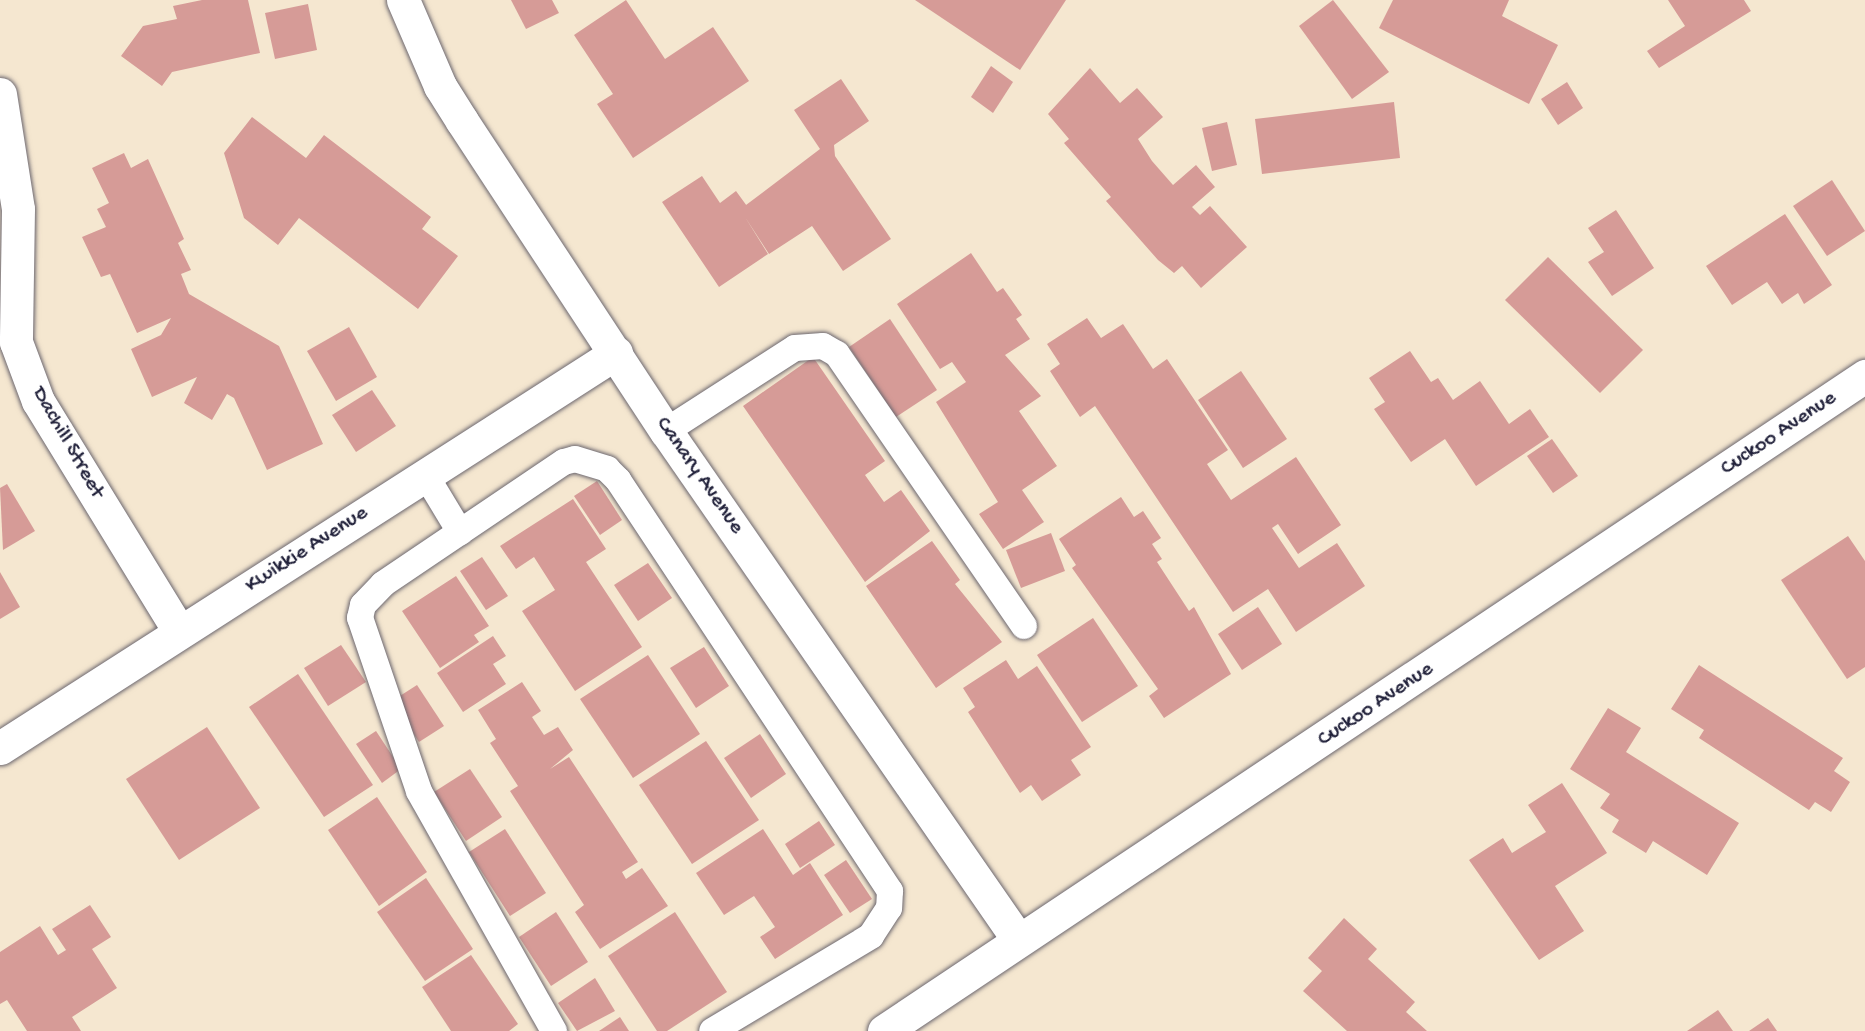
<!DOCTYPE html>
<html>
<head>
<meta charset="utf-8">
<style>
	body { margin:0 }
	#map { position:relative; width:1865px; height:1031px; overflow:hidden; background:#f5e7d0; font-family:"Gochi Hand",sans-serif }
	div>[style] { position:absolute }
	.building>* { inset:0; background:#d69b97 }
	.roads { filter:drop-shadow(0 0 2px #6c676f) drop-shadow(0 0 2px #6c676f) }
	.service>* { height:26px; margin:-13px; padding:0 13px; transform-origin:13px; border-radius:13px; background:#fff }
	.minor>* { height:33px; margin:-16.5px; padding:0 16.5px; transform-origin:16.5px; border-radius:16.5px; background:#fff }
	span { translate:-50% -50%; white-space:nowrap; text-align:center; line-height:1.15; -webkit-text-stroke:6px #fff; paint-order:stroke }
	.street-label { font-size:22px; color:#22223b }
</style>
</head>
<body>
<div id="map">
	<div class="building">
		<div style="clip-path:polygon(202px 0,248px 0,260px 53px,172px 72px,162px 86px,121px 56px,143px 26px,177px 19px,173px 6px)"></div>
		<div style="clip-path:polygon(511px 0,552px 0,559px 13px,526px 29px)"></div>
		<div style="clip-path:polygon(626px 0,665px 59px,713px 27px,749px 81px,633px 158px,597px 104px,613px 94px,574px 35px)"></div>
		<div style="clip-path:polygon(915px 0,1066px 0,1020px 70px)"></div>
		<div style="clip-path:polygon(1333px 0,1389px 72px,1352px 99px,1299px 26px)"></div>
		<div style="clip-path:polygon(1393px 0,1509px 0,1502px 16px,1558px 45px,1529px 104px,1379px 28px)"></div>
		<div style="clip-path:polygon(1668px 0,1744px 0,1751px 11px,1659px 68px,1647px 51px,1685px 26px)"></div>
		<div style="clip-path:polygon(308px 4px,317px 50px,275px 59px,265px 13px)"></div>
		<div style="clip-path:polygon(991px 66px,1013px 82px,993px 113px,971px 97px)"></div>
		<div style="clip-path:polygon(1090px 68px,1120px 103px,1137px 88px,1163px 117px,1138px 139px,1152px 161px,1173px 185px,1196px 165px,1215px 187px,1192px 207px,1200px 215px,1210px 206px,1247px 247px,1201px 288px,1182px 266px,1174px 273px,1158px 260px,1106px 201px,1111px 197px,1064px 143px,1069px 139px,1048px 114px)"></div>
		<div style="clip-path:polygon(841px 79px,869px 121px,834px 145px,835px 156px,891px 239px,843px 271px,812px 226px,769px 254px,745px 217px,768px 254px,719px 287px,662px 202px,702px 176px,720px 203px,736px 191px,752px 213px,746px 205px,820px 149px,794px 110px)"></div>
		<div style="clip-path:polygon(1567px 82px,1583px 108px,1558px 125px,1541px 99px)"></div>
		<div style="clip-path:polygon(1394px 102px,1400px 158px,1262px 174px,1255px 119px)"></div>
		<div style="clip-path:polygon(252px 117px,306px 158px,324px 135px,431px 217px,422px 229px,458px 256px,418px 309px,299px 218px,278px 245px,244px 218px,224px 153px)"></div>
		<div style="clip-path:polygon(1227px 122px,1237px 165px,1212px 171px,1202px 128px)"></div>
		<div style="clip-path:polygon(124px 153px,131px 168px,148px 159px,184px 239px,178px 243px,191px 270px,181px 274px,189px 294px,279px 346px,323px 444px,267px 470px,234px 398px,227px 394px,212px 420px,184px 403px,197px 377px,152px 397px,131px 349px,161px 335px,171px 318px,137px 333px,110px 274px,101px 277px,82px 237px,106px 227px,97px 209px,109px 203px,92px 168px)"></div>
		<div style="clip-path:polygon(1832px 180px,1865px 231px,1827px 256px,1793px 206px)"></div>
		<div style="clip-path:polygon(1616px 210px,1654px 268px,1612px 296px,1588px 262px,1604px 252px,1588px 228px)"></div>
		<div style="clip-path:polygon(1785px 214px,1832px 285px,1804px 304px,1798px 293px,1782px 304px,1767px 282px,1732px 305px,1706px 266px)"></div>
		<div style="clip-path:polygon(971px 253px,997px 292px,1003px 288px,1022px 315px,1016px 319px,1030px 339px,1005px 355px,1041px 396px,1019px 411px,1057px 466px,1022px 490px,1044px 522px,1003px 549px,979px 514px,998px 502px,936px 402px,966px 382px,952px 362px,940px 369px,897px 304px)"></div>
		<div style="clip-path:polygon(1548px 257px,1643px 350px,1600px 393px,1505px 300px)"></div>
		<div style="clip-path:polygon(1087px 318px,1101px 338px,1123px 324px,1153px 369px,1167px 359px,1228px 450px,1207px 464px,1231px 500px,1296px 457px,1341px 525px,1298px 554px,1278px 524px,1272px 528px,1299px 568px,1337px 543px,1365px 586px,1296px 632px,1268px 589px,1233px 612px,1095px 406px,1080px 417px,1050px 371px,1060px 364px,1047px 344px)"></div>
		<div style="clip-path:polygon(890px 319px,937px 390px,896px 417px,849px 347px)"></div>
		<div style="clip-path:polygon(349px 327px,377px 377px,336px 401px,307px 351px)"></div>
		<div style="clip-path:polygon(1410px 351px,1431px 382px,1438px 378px,1453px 400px,1480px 381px,1509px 424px,1530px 409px,1549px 437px,1476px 486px,1445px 439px,1411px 462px,1374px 409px,1385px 402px,1369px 378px)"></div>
		<div style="clip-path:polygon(813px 357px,885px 461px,865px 475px,884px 502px,901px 490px,930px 531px,865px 582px,743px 406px)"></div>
		<div style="clip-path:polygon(1241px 371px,1287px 439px,1243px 468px,1198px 400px)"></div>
		<div style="clip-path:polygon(372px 390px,396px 426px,356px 452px,332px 415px)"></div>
		<div style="clip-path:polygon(1552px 439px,1578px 476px,1553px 493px,1527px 456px)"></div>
		<div style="clip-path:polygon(597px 481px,622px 520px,600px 535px,574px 496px)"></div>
		<div style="clip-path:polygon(7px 484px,35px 531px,3px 550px,0 488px)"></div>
		<div style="clip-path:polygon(1121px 497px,1134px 517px,1143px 511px,1161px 538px,1152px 544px,1162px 559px,1157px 562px,1189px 611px,1194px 607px,1231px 674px,1164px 718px,1149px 696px,1158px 689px,1072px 568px,1076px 565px,1059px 539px)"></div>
		<div style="clip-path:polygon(573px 499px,606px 549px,586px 562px,642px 647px,575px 691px,522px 611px,555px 590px,534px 557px,516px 569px,500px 546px)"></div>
		<div style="clip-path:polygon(1051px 533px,1065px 571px,1021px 588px,1006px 550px)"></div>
		<div style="clip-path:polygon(1848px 536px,1865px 561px,1865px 667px,1847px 679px,1781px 580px)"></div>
		<div style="clip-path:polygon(932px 541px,960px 580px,955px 584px,1002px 642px,936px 688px,866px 586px)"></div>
		<div style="clip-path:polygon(482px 557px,508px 596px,486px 610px,460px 571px)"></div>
		<div style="clip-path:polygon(648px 563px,672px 598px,638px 621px,614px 585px)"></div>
		<div style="clip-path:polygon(0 572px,20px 607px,0 619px)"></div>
		<div style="clip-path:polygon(456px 576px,489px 626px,474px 635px,479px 642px,440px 668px,402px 611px)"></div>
		<div style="clip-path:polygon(1258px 607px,1282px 644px,1242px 670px,1218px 634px)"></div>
		<div style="clip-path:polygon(1093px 618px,1138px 686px,1082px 722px,1037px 655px)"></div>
		<div style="clip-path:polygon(493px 636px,506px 656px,493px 664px,506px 684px,463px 712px,437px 673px)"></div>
		<div style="clip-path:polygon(341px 645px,366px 682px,328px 706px,304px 668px)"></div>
		<div style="clip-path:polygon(704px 647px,729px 686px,696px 708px,670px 668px)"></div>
		<div style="clip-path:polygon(648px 655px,700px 734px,633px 778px,580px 699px)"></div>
		<div style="clip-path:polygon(1006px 660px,1018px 679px,1037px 666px,1091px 747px,1071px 760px,1081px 775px,1042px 801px,1031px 785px,1020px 793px,968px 712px,975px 707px,963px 688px)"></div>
		<div style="clip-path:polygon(1699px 665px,1843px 758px,1834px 771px,1850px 782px,1831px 812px,1815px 802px,1809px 810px,1699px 738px,1704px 730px,1671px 709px)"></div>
		<div style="clip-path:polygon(298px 674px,373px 785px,324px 817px,249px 707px)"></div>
		<div style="clip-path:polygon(522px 682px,541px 711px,532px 717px,544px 735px,558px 727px,573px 750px,550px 769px,569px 757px,638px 862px,622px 872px,626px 879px,642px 868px,668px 906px,600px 949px,575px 912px,584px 905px,510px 791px,518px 786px,490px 743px,496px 739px,478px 710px)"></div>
		<div style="clip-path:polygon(417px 685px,444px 726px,419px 742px,392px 701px)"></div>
		<div style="clip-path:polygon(1608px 708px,1641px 728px,1626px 752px,1739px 823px,1707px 875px,1653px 841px,1646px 853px,1612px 832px,1619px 820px,1600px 808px,1610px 794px,1570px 769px)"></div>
		<div style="clip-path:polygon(207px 727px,260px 808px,179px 860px,126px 779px)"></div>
		<div style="clip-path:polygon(376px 731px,401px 769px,382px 783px,356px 744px)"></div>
		<div style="clip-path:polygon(760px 734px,786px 774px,751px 798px,724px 758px)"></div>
		<div style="clip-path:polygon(706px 741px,759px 820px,692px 864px,639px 785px)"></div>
		<div style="clip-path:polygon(470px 769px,502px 817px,466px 841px,434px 792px)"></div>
		<div style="clip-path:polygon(1562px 783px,1607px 853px,1555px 886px,1584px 931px,1539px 960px,1469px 860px,1503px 838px,1512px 853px,1546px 832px,1528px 805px)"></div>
		<div style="clip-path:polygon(377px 797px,427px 872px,379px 906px,328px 830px)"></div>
		<div style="clip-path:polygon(819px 821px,835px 845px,800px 868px,785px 844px)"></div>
		<div style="clip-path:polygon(505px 829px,546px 893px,510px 916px,469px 852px)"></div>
		<div style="clip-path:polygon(763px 829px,793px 875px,810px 863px,843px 915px,775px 959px,760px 937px,775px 927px,754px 896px,724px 915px,696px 873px)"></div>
		<div style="clip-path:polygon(846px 860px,872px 899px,850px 913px,824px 875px)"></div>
		<div style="clip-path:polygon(426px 878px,473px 949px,425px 981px,377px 912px)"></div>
		<div style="clip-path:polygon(90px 905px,111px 937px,92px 949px,117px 988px,72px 1017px,81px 1031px,27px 1031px,7px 1000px,0 1004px,0 952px,40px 926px,58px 955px,66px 950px,52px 929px)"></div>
		<div style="clip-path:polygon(556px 912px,588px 962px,551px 986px,519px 937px)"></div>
		<div style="clip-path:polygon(675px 912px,727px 992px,667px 1031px,657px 1031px,608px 956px)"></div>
		<div style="clip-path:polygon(1344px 918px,1377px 949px,1368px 959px,1415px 1002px,1406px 1012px,1427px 1031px,1347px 1031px,1303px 991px,1322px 971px,1308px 958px)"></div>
		<div style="clip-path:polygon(471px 955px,518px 1024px,509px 1031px,451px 1031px,422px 987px)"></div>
		<div style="clip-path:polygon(595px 978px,615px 1011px,577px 1031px,558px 1003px)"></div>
		<div style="clip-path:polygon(1718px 1010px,1733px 1031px,1687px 1031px)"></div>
		<div style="clip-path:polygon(620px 1017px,629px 1031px,599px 1031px)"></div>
		<div style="clip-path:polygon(1768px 1018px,1777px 1031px,1749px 1031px)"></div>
	</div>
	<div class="roads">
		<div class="service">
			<div style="left:666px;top:431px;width:153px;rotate:-32.8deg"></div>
			<div style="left:795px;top:348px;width:28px;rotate:-4deg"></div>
			<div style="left:823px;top:346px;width:16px;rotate:30deg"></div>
			<div style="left:837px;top:354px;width:330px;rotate:55.5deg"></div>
			<div style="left:425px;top:474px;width:68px;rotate:58.9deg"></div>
			<div style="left:554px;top:1031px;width:275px;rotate:-119.4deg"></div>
			<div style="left:419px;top:791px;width:183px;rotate:-108.8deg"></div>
			<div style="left:360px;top:618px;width:13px;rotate:-77deg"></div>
			<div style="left:363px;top:605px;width:29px;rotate:-46deg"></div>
			<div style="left:383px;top:584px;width:218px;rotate:-34deg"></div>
			<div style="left:564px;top:462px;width:11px;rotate:-15deg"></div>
			<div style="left:575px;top:459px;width:34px;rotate:17deg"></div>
			<div style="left:607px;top:469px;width:16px;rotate:45deg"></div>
			<div style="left:618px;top:480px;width:493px;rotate:56.5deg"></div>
			<div style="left:890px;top:891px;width:17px;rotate:93deg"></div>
			<div style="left:889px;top:908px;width:33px;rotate:123deg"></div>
			<div style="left:871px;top:936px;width:185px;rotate:149.1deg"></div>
		</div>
		<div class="minor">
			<div style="left:403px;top:0;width:94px;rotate:66.7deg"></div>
			<div style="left:440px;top:86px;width:41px;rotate:57.8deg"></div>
			<div style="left:462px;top:121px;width:371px;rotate:56.7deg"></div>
			<div style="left:666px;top:431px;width:617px;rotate:55.3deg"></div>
			<div style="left:0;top:94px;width:116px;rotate:81.1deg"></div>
			<div style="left:18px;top:209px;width:133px;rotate:90.9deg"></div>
			<div style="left:16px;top:342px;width:63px;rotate:69.6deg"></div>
			<div style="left:38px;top:401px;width:270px;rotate:58.5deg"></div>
			<div style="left:0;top:748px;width:732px;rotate:-32.67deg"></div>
			<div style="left:884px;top:1031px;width:1180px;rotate:-33.73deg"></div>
		</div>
	</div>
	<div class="street-label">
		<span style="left:1779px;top:434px;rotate:-34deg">Cuckoo Avenue</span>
		<span style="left:67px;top:443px;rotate:60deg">Dachill Street</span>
		<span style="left:699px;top:476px;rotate:55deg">Canary Avenue</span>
		<span style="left:307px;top:550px;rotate:-33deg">Kwikkie Avenue</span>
		<span style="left:1376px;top:705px;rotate:-34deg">Cuckoo Avenue</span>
	</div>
</div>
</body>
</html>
